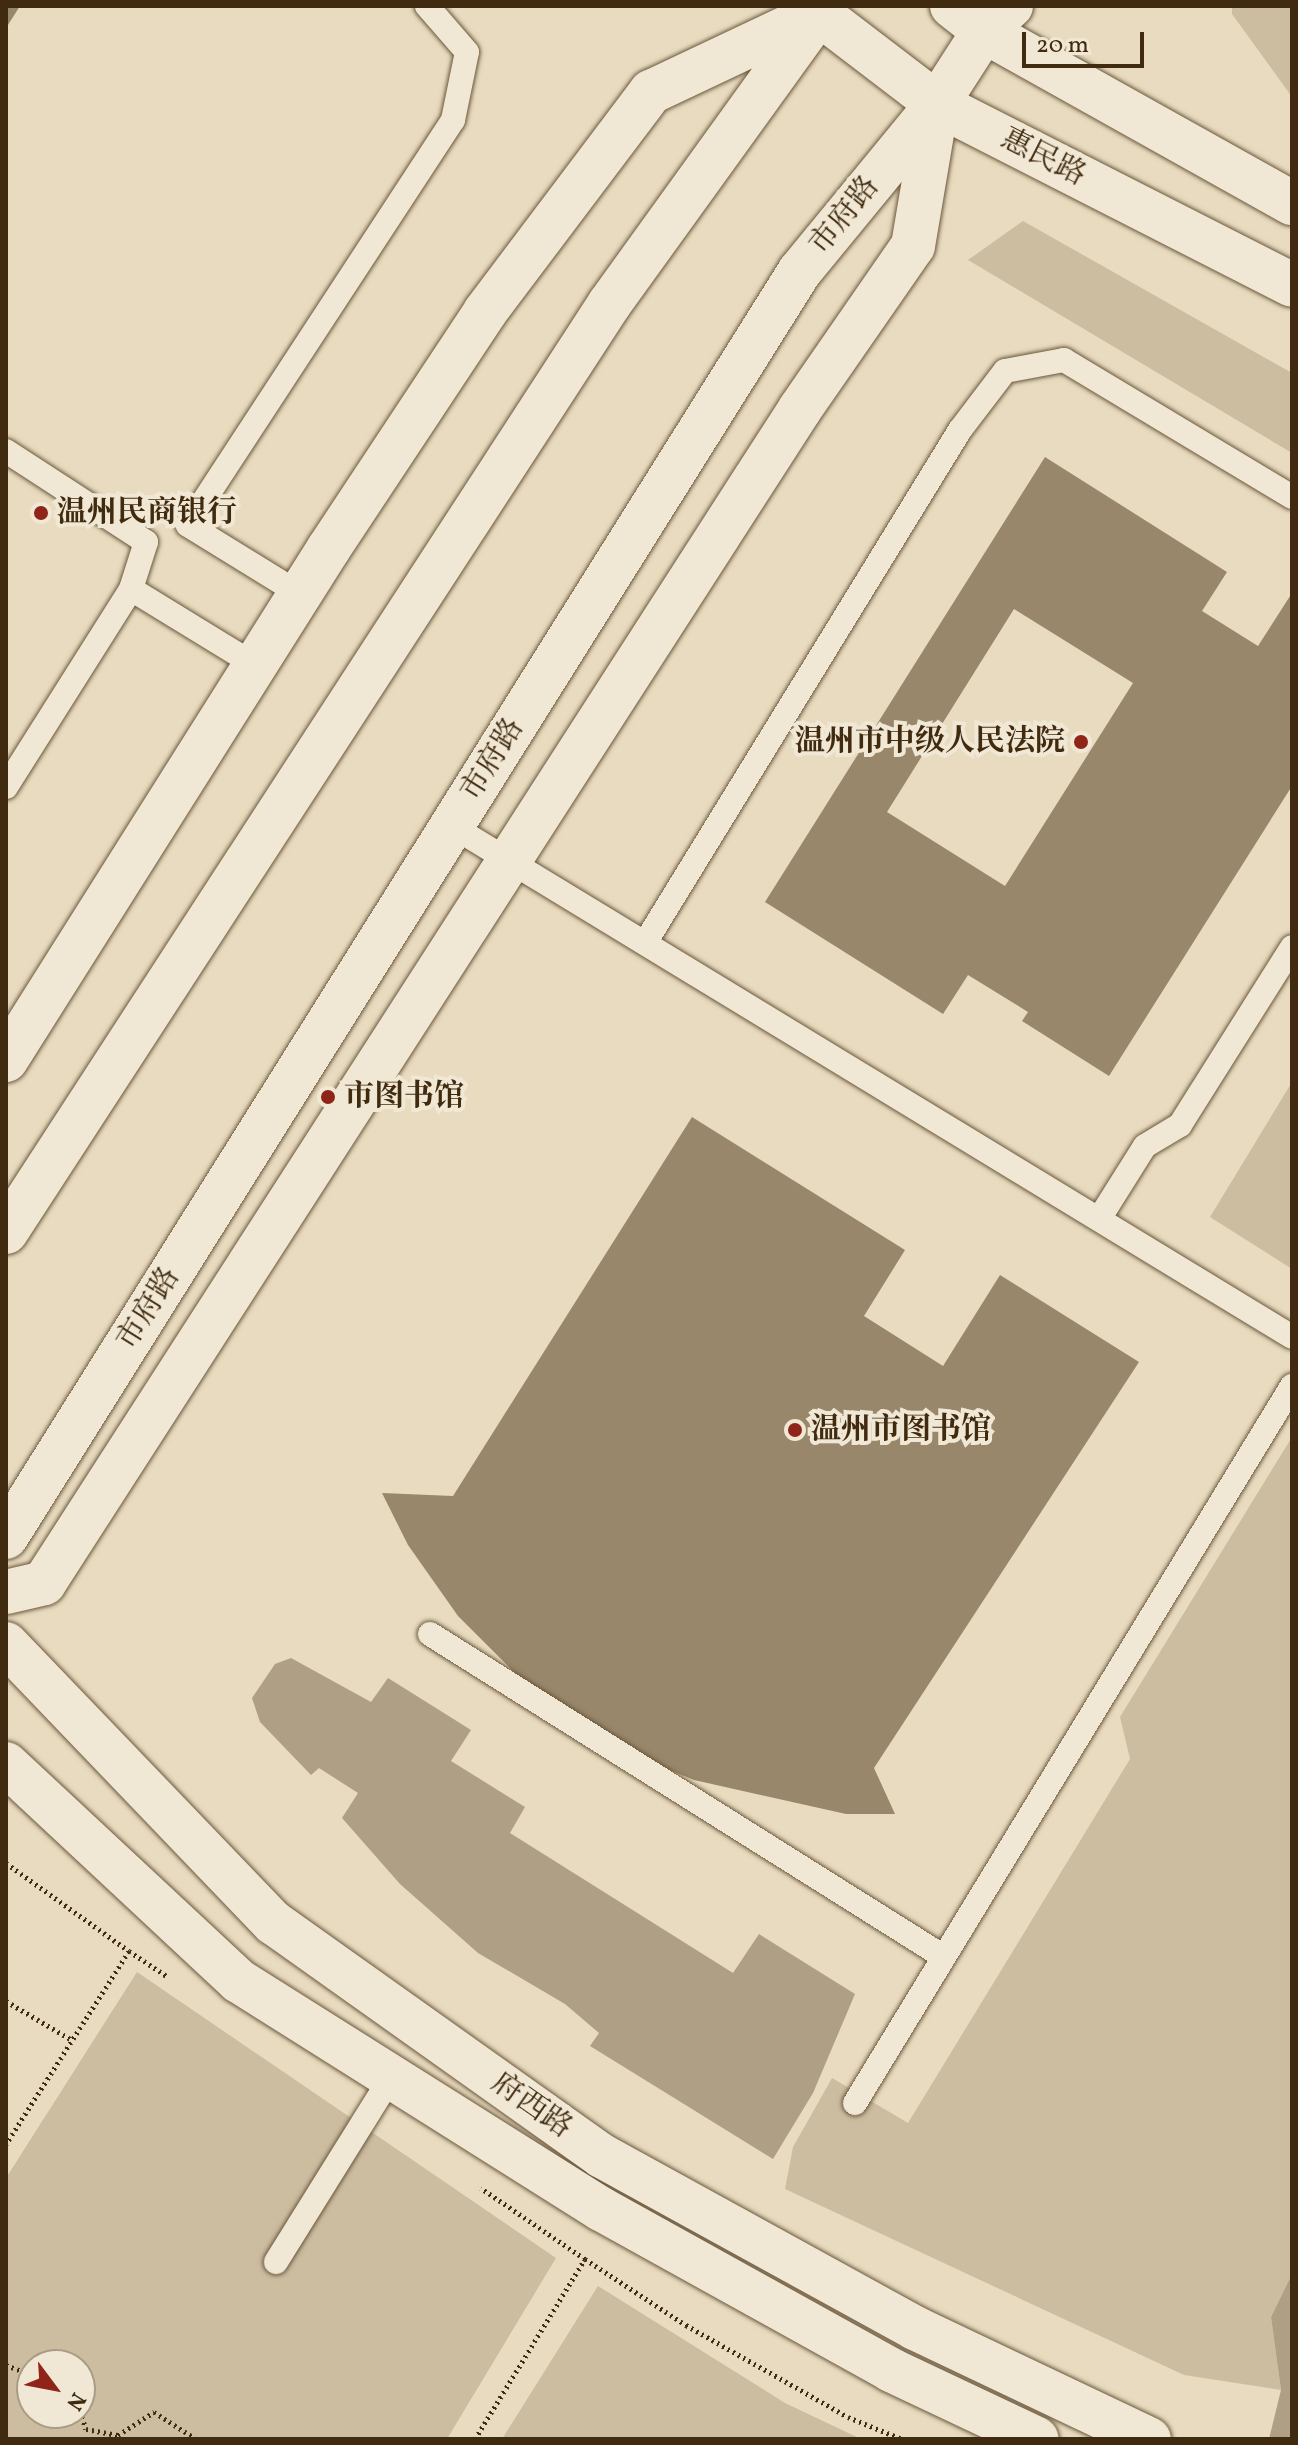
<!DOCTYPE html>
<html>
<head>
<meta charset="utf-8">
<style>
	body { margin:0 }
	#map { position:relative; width:1298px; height:2445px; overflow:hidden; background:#e8dbbf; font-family:Vollkorn,"Noto Serif SC",serif }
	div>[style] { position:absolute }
	.green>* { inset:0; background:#ccbda1 }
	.water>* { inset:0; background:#af9f84 }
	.building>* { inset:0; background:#98876b }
	.path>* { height:5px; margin-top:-2.5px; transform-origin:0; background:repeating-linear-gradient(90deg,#412b10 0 2px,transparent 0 6px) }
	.roads { filter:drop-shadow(0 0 2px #6b573c) drop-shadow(0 0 2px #6b573c) }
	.lane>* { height:24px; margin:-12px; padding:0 12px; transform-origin:12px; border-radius:12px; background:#f0e8d5 }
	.street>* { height:44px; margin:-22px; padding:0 22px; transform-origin:22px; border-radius:22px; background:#f0e8d5 }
	.secondary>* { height:44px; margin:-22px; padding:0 22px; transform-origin:22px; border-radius:22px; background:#f0e8d5 }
	.dots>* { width:22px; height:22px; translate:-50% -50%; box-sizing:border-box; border:4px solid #f0e8d5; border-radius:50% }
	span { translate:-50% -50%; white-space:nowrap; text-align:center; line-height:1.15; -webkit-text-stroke:8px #f0e8d5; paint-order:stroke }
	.street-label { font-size:30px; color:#412b10 }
	.poi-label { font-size:30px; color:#412b10; font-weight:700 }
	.left { translate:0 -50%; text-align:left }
	.right { translate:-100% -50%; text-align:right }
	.frame { position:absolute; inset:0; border:8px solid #412b10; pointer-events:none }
	.north { position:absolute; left:16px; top:2349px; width:80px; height:80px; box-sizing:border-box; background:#f0e8d5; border:2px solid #aa9c86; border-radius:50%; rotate:122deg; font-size:22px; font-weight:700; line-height:32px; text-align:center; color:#412b10 }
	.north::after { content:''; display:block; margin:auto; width:28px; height:36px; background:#8f2418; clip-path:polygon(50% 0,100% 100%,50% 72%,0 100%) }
	.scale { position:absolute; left:1022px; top:32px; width:122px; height:36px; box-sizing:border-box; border:4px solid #412b10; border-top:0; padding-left:10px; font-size:24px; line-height:28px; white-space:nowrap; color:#412b10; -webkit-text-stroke:6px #f0e8d5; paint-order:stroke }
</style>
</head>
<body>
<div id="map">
	<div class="green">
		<div style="clip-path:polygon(1232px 6px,1292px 6px,1292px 97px,1232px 14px)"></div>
		<div style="clip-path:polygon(1023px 221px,1292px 373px,1292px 453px,968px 260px)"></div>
		<div style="clip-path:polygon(1292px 1082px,1292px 1269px,1210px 1217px)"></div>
		<div style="clip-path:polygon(1292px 1437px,1292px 2274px,1271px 2317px,1281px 2390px,1184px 2375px,785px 2189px,793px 2147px,832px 2078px,908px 2123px,1130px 1759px,1120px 1717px)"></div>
		<div style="clip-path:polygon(evenodd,137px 1972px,556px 2258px,447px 2439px,6px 2439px,6px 2178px,137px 1972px,32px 2365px,80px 2365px,80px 2413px,32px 2413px,32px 2365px)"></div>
		<div style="clip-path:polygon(598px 2286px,785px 2403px,861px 2439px,502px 2439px)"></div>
	</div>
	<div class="water">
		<div style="clip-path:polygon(291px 1658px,371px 1702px,388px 1678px,471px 1730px,451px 1761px,525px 1807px,510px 1833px,733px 1973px,759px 1934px,855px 1994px,813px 2093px,773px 2159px,590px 2046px,599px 2033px,565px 2004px,478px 1953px,400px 1884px,342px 1818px,358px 1793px,319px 1768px,311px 1775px,260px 1722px,252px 1698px,275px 1664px)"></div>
		<div style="clip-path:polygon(1292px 2274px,1292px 2439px,1269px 2439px,1281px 2390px,1271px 2317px)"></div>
	</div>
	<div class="building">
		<div style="clip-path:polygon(6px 6px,20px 6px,6px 28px)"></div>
		<div style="clip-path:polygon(evenodd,1045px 457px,1227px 572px,1202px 611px,1258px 646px,1292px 593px,1292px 786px,1109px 1076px,1022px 1021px,1028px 1012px,968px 975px,943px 1014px,765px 902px,1045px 457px,1014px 609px,1133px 683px,1005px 886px,887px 812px,1014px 609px)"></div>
		<div style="clip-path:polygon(692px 1117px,905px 1250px,864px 1316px,943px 1366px,1000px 1275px,1139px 1362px,874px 1768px,895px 1814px,846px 1814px,694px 1780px,650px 1762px,528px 1686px,458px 1616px,408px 1545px,382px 1493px,453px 1496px)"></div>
	</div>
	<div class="path">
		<div style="left:6px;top:1863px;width:151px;rotate:35.6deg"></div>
		<div style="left:129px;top:1951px;width:229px;rotate:122.5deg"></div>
		<div style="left:129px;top:1951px;width:47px;rotate:33.7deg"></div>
		<div style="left:6px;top:2001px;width:77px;rotate:30.6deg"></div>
		<div style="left:585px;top:2259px;width:121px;rotate:33.2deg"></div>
		<div style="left:686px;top:2325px;width:186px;rotate:29.6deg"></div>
		<div style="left:848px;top:2417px;width:58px;rotate:22.2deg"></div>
		<div style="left:6px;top:2365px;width:28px;rotate:21deg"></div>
		<div style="left:80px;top:2411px;width:19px;rotate:72deg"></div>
		<div style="left:86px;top:2429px;width:33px;rotate:11deg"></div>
		<div style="left:118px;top:2435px;width:43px;rotate:-32.6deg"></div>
		<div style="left:154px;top:2412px;width:50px;rotate:32.7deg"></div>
		<div style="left:475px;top:2439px;width:211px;rotate:-58.6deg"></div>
		<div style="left:585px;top:2259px;width:126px;rotate:-145.7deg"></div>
	</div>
	<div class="roads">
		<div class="lane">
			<div style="left:6px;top:451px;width:167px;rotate:33deg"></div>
			<div style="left:146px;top:542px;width:49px;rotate:107.7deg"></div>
			<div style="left:300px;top:594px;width:132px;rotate:-148.4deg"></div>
			<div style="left:188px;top:525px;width:484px;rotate:-56.8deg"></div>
			<div style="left:453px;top:120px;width:69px;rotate:-78.4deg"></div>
			<div style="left:467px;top:52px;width:61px;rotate:-131deg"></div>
			<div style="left:6px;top:787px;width:234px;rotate:-57.7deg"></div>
			<div style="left:131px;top:589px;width:145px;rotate:31.5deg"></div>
			<div style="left:452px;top:826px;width:983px;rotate:31.31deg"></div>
			<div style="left:645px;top:943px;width:602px;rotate:-58.45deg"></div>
			<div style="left:960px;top:430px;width:74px;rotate:-52.7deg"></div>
			<div style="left:1005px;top:371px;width:60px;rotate:-10.6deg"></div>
			<div style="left:1064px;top:360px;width:266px;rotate:31deg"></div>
			<div style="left:1099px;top:1219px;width:86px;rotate:-57.8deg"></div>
			<div style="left:1145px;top:1146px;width:41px;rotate:-31deg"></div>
			<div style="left:1180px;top:1125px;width:210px;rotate:-57.8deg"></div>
			<div style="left:430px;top:1634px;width:607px;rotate:32.15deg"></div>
			<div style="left:855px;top:2103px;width:840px;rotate:-58.64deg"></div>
			<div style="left:276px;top:2262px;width:218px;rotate:-58.1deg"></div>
		</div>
		<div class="street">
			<div style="left:6px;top:1060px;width:605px;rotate:-57.75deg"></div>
			<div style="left:329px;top:548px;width:283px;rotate:-56.5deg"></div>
			<div style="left:485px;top:312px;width:276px;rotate:-53deg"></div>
			<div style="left:651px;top:92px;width:187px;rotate:-25.3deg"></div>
			<div style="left:6px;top:1592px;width:39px;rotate:-13deg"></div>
			<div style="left:44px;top:1583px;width:1396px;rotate:-57.22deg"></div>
			<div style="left:800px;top:409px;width:198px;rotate:-55.3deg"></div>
			<div style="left:913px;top:246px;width:144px;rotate:-80.4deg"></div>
		</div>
		<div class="secondary">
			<div style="left:809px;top:6px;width:161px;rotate:37.4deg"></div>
			<div style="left:937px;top:104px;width:398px;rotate:27deg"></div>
			<div style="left:952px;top:6px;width:41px;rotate:38deg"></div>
			<div style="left:984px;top:31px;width:353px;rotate:29.2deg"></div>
			<div style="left:6px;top:1232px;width:1108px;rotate:-56.97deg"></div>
			<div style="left:610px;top:303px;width:366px;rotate:-54.2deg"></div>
			<div style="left:6px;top:1537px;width:1494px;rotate:-57.91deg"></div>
			<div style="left:800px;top:271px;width:216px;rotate:-50.6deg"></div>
			<div style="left:937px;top:104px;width:87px;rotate:-57.2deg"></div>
			<div style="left:984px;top:31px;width:37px;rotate:-43deg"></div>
			<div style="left:6px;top:1644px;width:387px;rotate:46.2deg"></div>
			<div style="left:274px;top:1923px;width:402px;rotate:35.4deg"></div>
			<div style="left:602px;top:2156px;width:357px;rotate:28.8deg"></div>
			<div style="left:915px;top:2328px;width:259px;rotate:25.4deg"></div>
			<div style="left:6px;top:1764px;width:318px;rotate:43deg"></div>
			<div style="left:239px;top:1981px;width:428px;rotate:32.2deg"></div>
			<div style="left:601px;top:2209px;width:332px;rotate:29deg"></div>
			<div style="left:891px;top:2370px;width:161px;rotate:25.3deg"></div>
		</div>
	</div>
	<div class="dots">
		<div style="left:41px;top:513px;background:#8f2418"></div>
		<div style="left:1081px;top:742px;background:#8f2418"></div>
		<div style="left:328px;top:1097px;background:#8f2418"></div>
		<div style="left:795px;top:1430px;background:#8f2418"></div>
	</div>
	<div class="street-label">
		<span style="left:1043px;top:158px;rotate:27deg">惠民路</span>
		<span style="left:845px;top:216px;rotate:-51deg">市府路</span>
		<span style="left:493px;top:760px;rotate:-58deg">市府路</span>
		<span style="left:149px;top:1309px;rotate:-58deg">市府路</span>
		<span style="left:531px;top:2106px;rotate:35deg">府西路</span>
	</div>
	<div class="poi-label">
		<span class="left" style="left:57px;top:513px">温州民商银行</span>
		<span class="right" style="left:1065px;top:742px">温州市中级人民法院</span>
		<span class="left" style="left:344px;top:1097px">市图书馆</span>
		<span class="left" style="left:811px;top:1430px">温州市图书馆</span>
	</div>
	<div class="frame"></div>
	<div class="north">N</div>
	<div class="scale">20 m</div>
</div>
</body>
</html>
